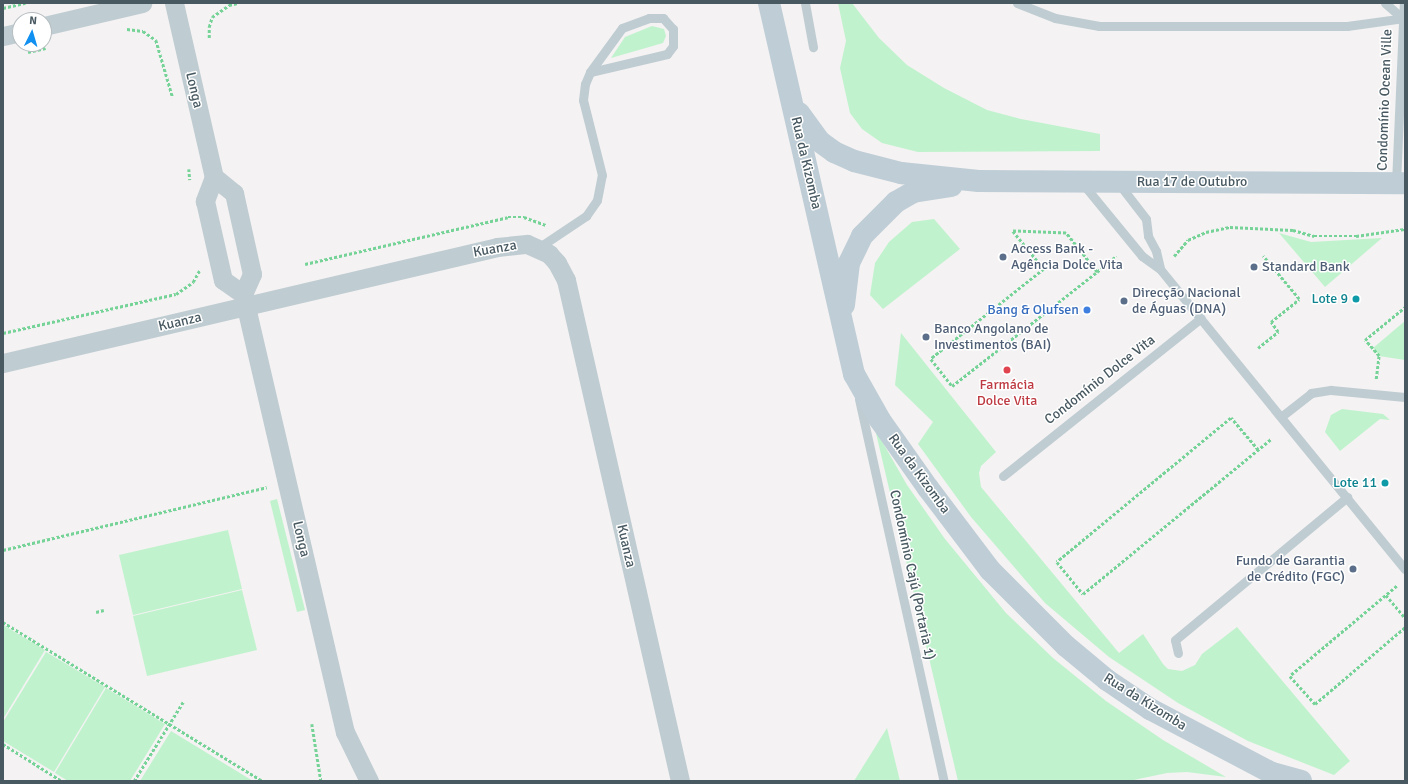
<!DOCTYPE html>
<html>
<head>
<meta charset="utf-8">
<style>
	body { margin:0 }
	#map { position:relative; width:1408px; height:784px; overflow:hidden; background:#f4f2f2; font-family:Signika,sans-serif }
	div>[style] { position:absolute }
	.green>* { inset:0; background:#c0f3cd }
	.path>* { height:2.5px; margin-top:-1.25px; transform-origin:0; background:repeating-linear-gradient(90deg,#75d398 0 3px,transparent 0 5px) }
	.lane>* { height:9px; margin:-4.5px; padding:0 4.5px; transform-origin:4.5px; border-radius:4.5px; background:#bfccd2 }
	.street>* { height:19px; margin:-9.5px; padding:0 9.5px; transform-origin:9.5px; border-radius:9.5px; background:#bfccd2 }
	.secondary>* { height:22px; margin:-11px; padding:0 11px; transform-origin:11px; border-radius:11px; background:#bfcdd6 }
	.dots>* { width:11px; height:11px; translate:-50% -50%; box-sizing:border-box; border:2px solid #fff; border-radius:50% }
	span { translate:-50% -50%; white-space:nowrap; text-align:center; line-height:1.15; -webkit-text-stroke:3px #fff; paint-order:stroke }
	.street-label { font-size:14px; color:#485961 }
	.service-label { font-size:14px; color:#4e5e75 }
	.left { translate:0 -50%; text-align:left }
	.right { translate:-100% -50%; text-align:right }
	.culture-label { font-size:14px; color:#0d838f }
	.shop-label { font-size:14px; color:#366cbe }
	.health-label { font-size:14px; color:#be3a42 }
	.frame { position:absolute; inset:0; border:4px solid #485961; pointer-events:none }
	.north { position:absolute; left:12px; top:12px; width:40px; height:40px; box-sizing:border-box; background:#fff; border:1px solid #b6bdc0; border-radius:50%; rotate:5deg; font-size:11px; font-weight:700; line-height:16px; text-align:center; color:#485961 }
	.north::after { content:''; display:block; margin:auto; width:14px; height:18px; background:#1090f0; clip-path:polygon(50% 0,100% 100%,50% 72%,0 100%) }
</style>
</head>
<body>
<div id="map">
	<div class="green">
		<div style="clip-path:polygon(838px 3px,852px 3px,879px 38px,907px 65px,944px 88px,987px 110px,1021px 119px,1100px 134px,1100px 151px,918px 152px,882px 143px,862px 129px,850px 113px,840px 68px,846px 41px)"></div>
		<div style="clip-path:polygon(652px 26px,664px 29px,666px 36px,663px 43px,611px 58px,625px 37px)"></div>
		<div style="clip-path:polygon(934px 219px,960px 249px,883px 309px,870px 295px,875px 263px,889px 242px,912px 222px)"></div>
		<div style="clip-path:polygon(1279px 233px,1311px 242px,1382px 238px,1325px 287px)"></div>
		<div style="clip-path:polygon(1405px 321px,1405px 360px,1379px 356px,1373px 348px)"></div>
		<div style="clip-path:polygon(901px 333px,996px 452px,981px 466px,979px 473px,981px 487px,1119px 653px,1143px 634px,1163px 664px,1168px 669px,1182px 671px,1195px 665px,1202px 654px,1237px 627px,1350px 761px,1334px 775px,1248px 741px,1178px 703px,1109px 657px,1045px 603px,971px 517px,918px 444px,933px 422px,895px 385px)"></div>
		<div style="clip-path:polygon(1342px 409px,1383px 414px,1390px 420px,1380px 419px,1340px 451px,1325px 432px,1331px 415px)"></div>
		<div style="clip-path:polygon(875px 429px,907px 485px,945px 539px,1006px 613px,1053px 658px,1106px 701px,1163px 740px,1226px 777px,1187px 772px,1167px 773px,1129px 781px,958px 781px)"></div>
		<div style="clip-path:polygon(277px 499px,305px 610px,297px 612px,270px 501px)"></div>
		<div style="clip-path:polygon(228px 530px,242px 589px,133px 615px,119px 555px)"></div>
		<div style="clip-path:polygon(242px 590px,257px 650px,147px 676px,133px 616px)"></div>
		<div style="clip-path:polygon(3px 625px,45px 650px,3px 719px)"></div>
		<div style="clip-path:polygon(46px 652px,105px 687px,54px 772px,3px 741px,3px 722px)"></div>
		<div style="clip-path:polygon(106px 688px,165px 724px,130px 781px,68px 781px,55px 773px)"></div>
		<div style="clip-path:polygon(887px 728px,900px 781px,854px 781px)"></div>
		<div style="clip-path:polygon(171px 731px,253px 781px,140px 781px)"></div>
	</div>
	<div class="path">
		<div style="left:3px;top:8px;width:23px;rotate:-13deg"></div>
		<div style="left:127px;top:29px;width:16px;rotate:7deg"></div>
		<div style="left:143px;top:31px;width:16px;rotate:35deg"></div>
		<div style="left:156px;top:40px;width:60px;rotate:73.7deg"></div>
		<div style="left:209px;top:38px;width:11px;rotate:-90deg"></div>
		<div style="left:209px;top:27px;width:10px;rotate:-73deg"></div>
		<div style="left:212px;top:17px;width:21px;rotate:-35deg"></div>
		<div style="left:229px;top:5px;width:9px;rotate:-13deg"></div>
		<div style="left:28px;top:52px;width:18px;rotate:-13deg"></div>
		<div style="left:189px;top:169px;width:11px;rotate:85deg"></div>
		<div style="left:1174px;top:256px;width:21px;rotate:-49deg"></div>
		<div style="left:1188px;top:240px;width:20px;rotate:-24deg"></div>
		<div style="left:1206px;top:232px;width:25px;rotate:-12deg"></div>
		<div style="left:1230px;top:227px;width:63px;rotate:2.7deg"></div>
		<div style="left:1293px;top:230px;width:22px;rotate:16deg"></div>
		<div style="left:1314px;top:236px;width:42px"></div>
		<div style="left:1356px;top:236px;width:49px;rotate:-8.1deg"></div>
		<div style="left:305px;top:264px;width:208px;rotate:-13deg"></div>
		<div style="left:508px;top:217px;width:16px"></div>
		<div style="left:524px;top:217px;width:23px;rotate:20deg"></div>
		<div style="left:1097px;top:272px;width:50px;rotate:-128.5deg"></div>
		<div style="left:1066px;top:233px;width:53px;rotate:-177.8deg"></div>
		<div style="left:1013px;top:231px;width:49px;rotate:50.8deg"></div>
		<div style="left:1044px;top:269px;width:144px;rotate:141.5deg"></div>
		<div style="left:931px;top:359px;width:34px;rotate:52deg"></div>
		<div style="left:952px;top:386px;width:184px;rotate:-38.2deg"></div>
		<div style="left:1097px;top:272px;width:25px;rotate:-40deg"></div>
		<div style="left:3px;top:333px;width:177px;rotate:-12.7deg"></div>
		<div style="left:176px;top:294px;width:21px;rotate:-35deg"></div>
		<div style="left:193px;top:282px;width:13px;rotate:-61deg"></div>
		<div style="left:1258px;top:348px;width:26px;rotate:-39deg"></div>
		<div style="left:1278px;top:332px;width:12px;rotate:-125deg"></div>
		<div style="left:1271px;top:322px;width:36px;rotate:-39deg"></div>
		<div style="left:1299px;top:299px;width:56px;rotate:-129.9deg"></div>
		<div style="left:1376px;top:379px;width:23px;rotate:-83deg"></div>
		<div style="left:1379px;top:356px;width:21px;rotate:-131deg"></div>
		<div style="left:1365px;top:340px;width:52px;rotate:-39.5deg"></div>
		<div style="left:1258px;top:450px;width:42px;rotate:-130.2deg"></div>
		<div style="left:1231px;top:418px;width:226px;rotate:140.4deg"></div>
		<div style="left:1057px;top:562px;width:41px;rotate:50.9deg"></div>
		<div style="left:1083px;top:594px;width:244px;rotate:-39.5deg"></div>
		<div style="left:3px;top:550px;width:271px;rotate:-13.4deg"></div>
		<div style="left:1397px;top:586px;width:140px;rotate:139.9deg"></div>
		<div style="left:1290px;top:676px;width:38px;rotate:48deg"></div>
		<div style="left:1315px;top:704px;width:118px;rotate:-40.5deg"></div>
		<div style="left:1386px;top:595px;width:30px;rotate:50deg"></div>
		<div style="left:96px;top:612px;width:8px;rotate:-14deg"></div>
		<div style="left:3px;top:622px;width:304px;rotate:31.5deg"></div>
		<div style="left:312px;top:724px;width:58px;rotate:81deg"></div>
		<div style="left:3px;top:744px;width:70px;rotate:32.1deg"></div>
		<div style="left:134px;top:781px;width:93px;rotate:-58.2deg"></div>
	</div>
	<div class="lane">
		<div style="left:805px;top:3px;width:45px;rotate:79.7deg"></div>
		<div style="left:1017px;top:3px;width:41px;rotate:21.5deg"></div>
		<div style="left:1055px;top:18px;width:45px;rotate:10.3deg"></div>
		<div style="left:1099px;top:26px;width:248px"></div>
		<div style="left:1347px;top:26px;width:59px;rotate:-7.9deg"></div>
		<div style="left:1385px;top:3px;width:23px;rotate:41deg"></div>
		<div style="left:649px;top:18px;width:14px"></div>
		<div style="left:663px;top:18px;width:15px;rotate:48deg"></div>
		<div style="left:673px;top:29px;width:17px;rotate:90deg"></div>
		<div style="left:673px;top:46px;width:10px;rotate:127deg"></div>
		<div style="left:667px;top:54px;width:79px;rotate:166.8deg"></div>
		<div style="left:590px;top:72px;width:54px;rotate:-54deg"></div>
		<div style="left:622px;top:28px;width:29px;rotate:-20deg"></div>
		<div style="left:1396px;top:183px;width:180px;rotate:-87.5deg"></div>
		<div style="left:1083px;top:184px;width:93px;rotate:50.7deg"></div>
		<div style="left:1142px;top:256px;width:22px;rotate:36deg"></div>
		<div style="left:1160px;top:269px;width:387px;rotate:50.8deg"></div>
		<div style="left:1119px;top:184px;width:44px;rotate:52.4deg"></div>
		<div style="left:1146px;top:219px;width:17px;rotate:83deg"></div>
		<div style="left:1148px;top:236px;width:17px;rotate:62deg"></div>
		<div style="left:1156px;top:251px;width:18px;rotate:77deg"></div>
		<div style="left:538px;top:248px;width:58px;rotate:-33.7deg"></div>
		<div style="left:586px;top:216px;width:19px;rotate:-55deg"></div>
		<div style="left:597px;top:200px;width:25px;rotate:-79deg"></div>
		<div style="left:602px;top:175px;width:77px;rotate:-104.2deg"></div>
		<div style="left:583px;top:100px;width:16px;rotate:-83deg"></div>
		<div style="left:585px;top:84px;width:13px;rotate:-67deg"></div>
		<div style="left:859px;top:399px;width:391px;rotate:77.5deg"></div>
		<div style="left:1282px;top:416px;width:37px;rotate:-38deg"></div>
		<div style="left:1311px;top:393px;width:20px;rotate:-9deg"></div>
		<div style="left:1331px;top:390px;width:74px;rotate:5.4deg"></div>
		<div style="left:1003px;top:476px;width:253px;rotate:-38.6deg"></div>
		<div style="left:1178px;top:653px;width:13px;rotate:-103deg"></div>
		<div style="left:1175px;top:640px;width:224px;rotate:-39.7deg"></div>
	</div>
	<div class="street">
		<div style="left:174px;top:3px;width:179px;rotate:77.1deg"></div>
		<div style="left:214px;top:177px;width:26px;rotate:111deg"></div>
		<div style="left:205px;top:201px;width:81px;rotate:77.2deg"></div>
		<div style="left:223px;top:280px;width:24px;rotate:35deg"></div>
		<div style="left:44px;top:26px;width:101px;rotate:-13.2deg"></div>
		<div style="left:3px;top:36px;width:17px;rotate:-13deg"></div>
		<div style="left:214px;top:177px;width:26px;rotate:39deg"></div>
		<div style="left:234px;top:193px;width:83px;rotate:77.5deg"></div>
		<div style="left:252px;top:274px;width:22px;rotate:114deg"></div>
		<div style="left:243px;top:294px;width:450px;rotate:76.9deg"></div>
		<div style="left:345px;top:732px;width:55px;rotate:63.9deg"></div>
		<div style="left:3px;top:363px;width:507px;rotate:-13.21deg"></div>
		<div style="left:497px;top:247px;width:30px;rotate:-6deg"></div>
		<div style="left:527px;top:244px;width:24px;rotate:24deg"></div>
		<div style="left:549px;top:254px;width:12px;rotate:48deg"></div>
		<div style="left:557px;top:263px;width:19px;rotate:62deg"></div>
		<div style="left:566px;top:280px;width:514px;rotate:77.18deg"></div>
	</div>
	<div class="secondary">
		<div style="left:769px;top:3px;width:381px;rotate:77.1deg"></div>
		<div style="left:854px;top:374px;width:53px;rotate:60.5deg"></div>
		<div style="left:880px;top:420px;width:83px;rotate:54.8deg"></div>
		<div style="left:928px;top:488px;width:103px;rotate:52.9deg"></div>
		<div style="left:990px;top:570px;width:107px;rotate:45deg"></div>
		<div style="left:1066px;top:646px;width:53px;rotate:39.7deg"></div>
		<div style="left:1107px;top:680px;width:52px;rotate:34deg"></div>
		<div style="left:1150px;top:709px;width:138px;rotate:27.7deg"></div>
		<div style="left:1272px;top:773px;width:30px;rotate:15deg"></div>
		<div style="left:799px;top:113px;width:34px;rotate:54deg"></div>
		<div style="left:819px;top:141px;width:19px;rotate:36deg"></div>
		<div style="left:834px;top:152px;width:22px;rotate:24deg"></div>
		<div style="left:854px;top:161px;width:49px;rotate:14.3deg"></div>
		<div style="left:901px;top:173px;width:78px;rotate:5.9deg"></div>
		<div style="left:979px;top:181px;width:426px;rotate:0.3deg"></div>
		<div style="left:844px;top:305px;width:42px;rotate:-83.2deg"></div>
		<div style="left:849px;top:263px;width:30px;rotate:-64deg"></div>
		<div style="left:862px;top:236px;width:48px;rotate:-45deg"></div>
		<div style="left:896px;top:202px;width:20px;rotate:-30deg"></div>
		<div style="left:913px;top:192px;width:39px;rotate:-9deg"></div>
	</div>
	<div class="dots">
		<div style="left:1003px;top:257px;background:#5c6f8a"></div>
		<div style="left:1254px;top:267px;background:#5c6f8a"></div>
		<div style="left:1356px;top:299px;background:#0f9aa8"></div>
		<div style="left:1124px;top:301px;background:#5c6f8a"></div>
		<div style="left:1087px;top:310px;background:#3f7fe0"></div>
		<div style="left:926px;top:337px;background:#5c6f8a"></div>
		<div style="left:1007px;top:370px;background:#e0444e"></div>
		<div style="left:1385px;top:483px;background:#0f9aa8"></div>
		<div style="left:1353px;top:569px;background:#5c6f8a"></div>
	</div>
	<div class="street-label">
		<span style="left:194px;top:90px;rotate:77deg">Longa</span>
		<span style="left:1385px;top:100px;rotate:-88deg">Condomínio Ocean Ville</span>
		<span style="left:806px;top:163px;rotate:77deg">Rua da Kizomba</span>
		<span style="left:1192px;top:182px">Rua 17 de Outubro</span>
		<span style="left:495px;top:249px;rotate:-10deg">Kuanza</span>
		<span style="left:180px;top:322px;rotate:-13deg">Kuanza</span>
		<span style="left:1100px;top:380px;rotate:-38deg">Condomínio Dolce Vita</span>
		<span style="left:919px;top:474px;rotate:54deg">Rua da Kizomba</span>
		<span style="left:301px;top:539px;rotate:77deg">Longa</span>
		<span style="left:626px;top:546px;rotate:77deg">Kuanza</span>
		<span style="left:912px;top:575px;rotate:78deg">Condomínio Cajú (Portaria 1)</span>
		<span style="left:1145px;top:702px;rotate:32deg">Rua da Kizomba</span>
	</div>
	<div class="service-label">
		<span class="left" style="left:1011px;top:257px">Access Bank -<br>Agência Dolce Vita</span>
		<span class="left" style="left:1262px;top:267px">Standard Bank</span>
		<span class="left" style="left:1132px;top:301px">Direcção Nacional<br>de Águas (DNA)</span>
		<span class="left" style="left:934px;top:337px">Banco Angolano de<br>Investimentos (BAI)</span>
		<span class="right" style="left:1345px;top:569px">Fundo de Garantia<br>de Crédito (FGC)</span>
	</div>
	<div class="culture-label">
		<span class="right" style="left:1348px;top:299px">Lote 9</span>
		<span class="right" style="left:1377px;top:483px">Lote 11</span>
	</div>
	<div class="shop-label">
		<span class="right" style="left:1079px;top:310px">Bang &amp; Olufsen</span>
	</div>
	<div class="health-label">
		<span style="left:1007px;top:393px">Farmácia<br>Dolce Vita</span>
	</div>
	<div class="frame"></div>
	<div class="north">N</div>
</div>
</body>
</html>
